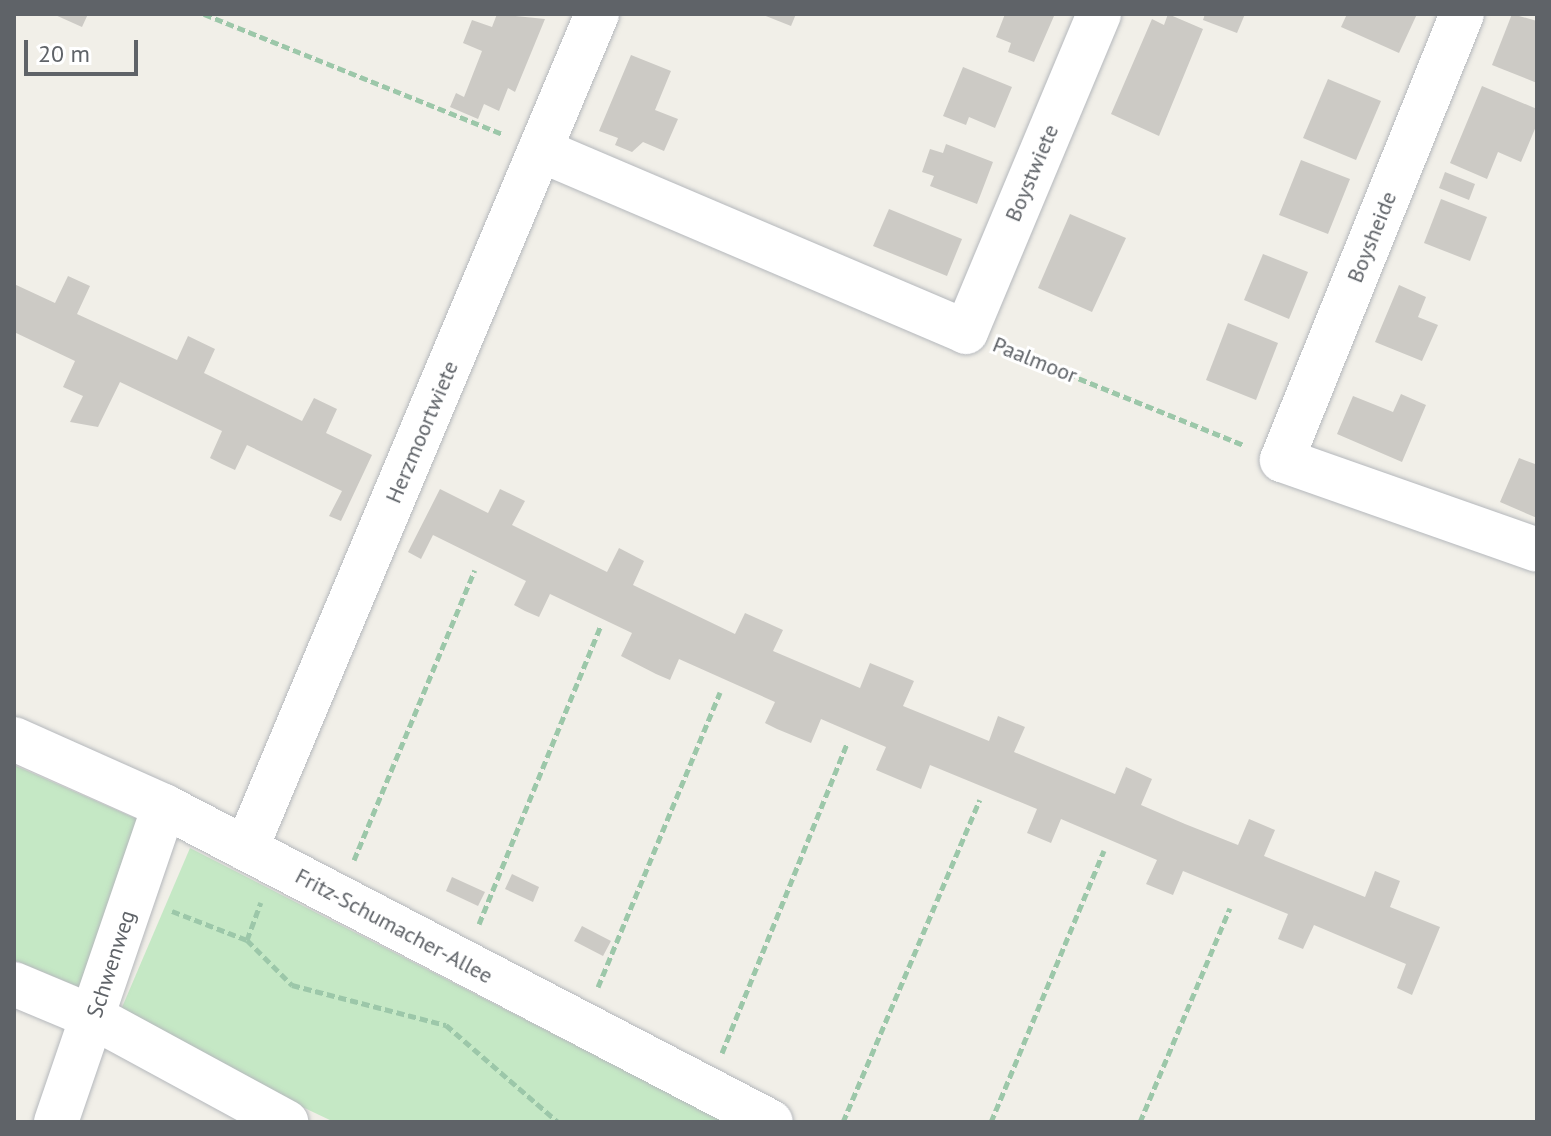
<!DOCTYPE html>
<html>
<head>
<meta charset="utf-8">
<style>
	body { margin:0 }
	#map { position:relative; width:1551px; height:1136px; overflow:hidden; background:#f1efe8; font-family:"PT Sans",sans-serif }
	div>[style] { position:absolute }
	.green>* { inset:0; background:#c5e8c5 }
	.building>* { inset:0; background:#cccac5 }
	.path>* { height:5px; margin-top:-2.5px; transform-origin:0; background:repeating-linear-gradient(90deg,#9cc7a9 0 8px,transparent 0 12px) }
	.roads { filter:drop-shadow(0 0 2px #b5b8bc) drop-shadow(0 0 2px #b5b8bc) }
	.minor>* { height:44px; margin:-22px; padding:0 22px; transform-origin:22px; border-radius:22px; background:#fff }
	span { translate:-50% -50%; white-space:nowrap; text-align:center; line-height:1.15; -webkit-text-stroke:6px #fff; paint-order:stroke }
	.street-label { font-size:22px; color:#5f6368 }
	.frame { position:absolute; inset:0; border:16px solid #5f6368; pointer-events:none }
	.scale { position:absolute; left:24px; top:40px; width:114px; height:36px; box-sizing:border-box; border:4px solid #5f6368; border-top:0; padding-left:10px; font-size:24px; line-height:28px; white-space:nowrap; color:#5f6368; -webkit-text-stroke:6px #fff; paint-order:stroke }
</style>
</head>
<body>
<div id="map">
	<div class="green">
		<div style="clip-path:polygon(14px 765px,139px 820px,81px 988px,14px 960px)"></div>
		<div style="clip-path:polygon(190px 848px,725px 1122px,334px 1122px,117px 1019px)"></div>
	</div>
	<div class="building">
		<div style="clip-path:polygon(53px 14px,88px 14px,82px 27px)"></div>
		<div style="clip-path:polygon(497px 14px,545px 19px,515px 92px,508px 88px,499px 111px,484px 104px,478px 119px,450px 107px,456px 93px,464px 97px,482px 51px,463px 43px,472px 20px,492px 27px)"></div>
		<div style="clip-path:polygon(761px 14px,796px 14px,791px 26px)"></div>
		<div style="clip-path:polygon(1005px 14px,1054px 16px,1034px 62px,1008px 52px,1011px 43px,996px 37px)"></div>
		<div style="clip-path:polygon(1168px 14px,1203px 29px,1159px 136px,1111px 114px,1152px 19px,1164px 25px)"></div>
		<div style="clip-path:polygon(1205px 14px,1245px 14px,1237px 33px,1203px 20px)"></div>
		<div style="clip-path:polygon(1347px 14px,1417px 14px,1399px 53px,1341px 27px)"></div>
		<div style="clip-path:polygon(1512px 14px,1537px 21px,1537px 83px,1492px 65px)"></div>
		<div style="clip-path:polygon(631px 55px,671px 71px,655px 110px,678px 119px,664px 151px,643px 142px,632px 152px,615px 145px,618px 138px,599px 131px)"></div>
		<div style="clip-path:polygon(963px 67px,1012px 87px,995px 128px,969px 117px,966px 125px,943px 116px)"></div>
		<div style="clip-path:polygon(1328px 79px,1381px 101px,1356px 160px,1303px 138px)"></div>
		<div style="clip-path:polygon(1482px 86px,1537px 109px,1537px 124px,1521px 162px,1498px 152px,1487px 179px,1450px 163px)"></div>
		<div style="clip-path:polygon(946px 144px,993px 162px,977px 204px,930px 186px,934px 176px,922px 172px,930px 149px,943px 153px)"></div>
		<div style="clip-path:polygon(1301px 160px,1350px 179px,1328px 234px,1279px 215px)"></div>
		<div style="clip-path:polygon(1445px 172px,1475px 184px,1469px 200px,1439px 188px)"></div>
		<div style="clip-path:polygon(1441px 199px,1487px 217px,1470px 261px,1424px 243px)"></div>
		<div style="clip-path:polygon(889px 209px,962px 239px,947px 276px,873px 246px)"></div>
		<div style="clip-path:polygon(1070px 214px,1126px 238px,1092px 312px,1038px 288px)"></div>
		<div style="clip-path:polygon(1263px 254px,1308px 272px,1289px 319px,1244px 300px)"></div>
		<div style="clip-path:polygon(68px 276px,90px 286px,77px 314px,177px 360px,188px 336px,215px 349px,204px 373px,302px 421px,314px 398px,337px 409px,326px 433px,372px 455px,341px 521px,329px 516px,342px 491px,247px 445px,235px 470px,222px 464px,210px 458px,222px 431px,120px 382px,98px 427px,70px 422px,83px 396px,63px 387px,75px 361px,14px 332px,14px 284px,55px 303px)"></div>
		<div style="clip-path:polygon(1399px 285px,1426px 297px,1418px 317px,1438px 325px,1422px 361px,1375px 342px)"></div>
		<div style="clip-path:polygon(1228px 323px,1278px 343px,1256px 400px,1206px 380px)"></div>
		<div style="clip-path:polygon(1401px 394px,1426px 405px,1402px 462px,1337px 434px,1353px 396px,1393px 412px)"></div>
		<div style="clip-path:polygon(1519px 458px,1535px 464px,1537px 459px,1537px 518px,1500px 502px)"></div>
		<div style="clip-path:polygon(440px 489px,488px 513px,500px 489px,525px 501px,512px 525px,607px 572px,619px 548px,644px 561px,633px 585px,735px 634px,745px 613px,783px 630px,773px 651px,860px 688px,870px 663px,914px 681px,903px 706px,989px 741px,998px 716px,1025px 727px,1014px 752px,1115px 794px,1126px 767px,1152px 779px,1141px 805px,1185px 824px,1238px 845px,1249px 819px,1275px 830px,1264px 856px,1365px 897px,1375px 871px,1400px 881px,1390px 907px,1440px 927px,1412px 995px,1397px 988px,1406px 964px,1314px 925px,1303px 949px,1278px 939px,1288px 914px,1183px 871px,1173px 895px,1146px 884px,1157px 860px,1061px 819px,1051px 843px,1027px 833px,1037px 809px,930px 765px,921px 789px,876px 770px,886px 747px,821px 719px,811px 743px,777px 729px,765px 723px,775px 702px,679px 659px,670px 680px,656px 674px,621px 656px,632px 633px,550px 594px,539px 617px,525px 611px,514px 605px,526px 581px,433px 535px,421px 559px,408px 552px)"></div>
		<div style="clip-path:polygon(512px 874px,539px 887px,533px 902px,505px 889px)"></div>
		<div style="clip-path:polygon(452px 877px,485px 892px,478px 906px,446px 891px)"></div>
		<div style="clip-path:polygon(582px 926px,611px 941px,603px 956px,574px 941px)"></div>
	</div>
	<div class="path">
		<div style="left:204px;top:14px;width:321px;rotate:21.9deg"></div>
		<div style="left:1001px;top:347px;width:262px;rotate:22deg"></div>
		<div style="left:354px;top:860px;width:314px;rotate:-67.4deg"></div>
		<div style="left:172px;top:911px;width:80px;rotate:21.1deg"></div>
		<div style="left:247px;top:940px;width:64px;rotate:45deg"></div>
		<div style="left:292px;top:985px;width:159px;rotate:14.6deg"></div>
		<div style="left:446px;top:1025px;width:148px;rotate:40.9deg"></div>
		<div style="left:479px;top:924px;width:323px;rotate:-67.8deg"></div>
		<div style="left:247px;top:940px;width:40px;rotate:-69.8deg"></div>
		<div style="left:598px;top:987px;width:319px;rotate:-67.5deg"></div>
		<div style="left:722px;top:1053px;width:334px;rotate:-68deg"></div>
		<div style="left:843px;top:1122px;width:350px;rotate:-67deg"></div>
		<div style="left:991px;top:1122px;width:294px;rotate:-67.4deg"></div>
		<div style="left:1140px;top:1122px;width:232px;rotate:-67.2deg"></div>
	</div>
	<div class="roads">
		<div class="minor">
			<div style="left:1462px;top:14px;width:481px;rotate:112deg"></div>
			<div style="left:1282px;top:460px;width:270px;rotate:19.4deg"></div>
			<div style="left:540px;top:150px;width:463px;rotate:23.1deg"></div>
			<div style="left:966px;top:332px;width:345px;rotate:-67.3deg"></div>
			<div style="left:14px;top:739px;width:164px;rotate:24.1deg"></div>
			<div style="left:164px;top:806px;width:684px;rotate:27.5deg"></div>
			<div style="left:246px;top:849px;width:906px;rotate:-67.2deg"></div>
			<div style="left:14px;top:984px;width:86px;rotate:22.7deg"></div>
			<div style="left:93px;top:1017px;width:220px;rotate:28.5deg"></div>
			<div style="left:56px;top:1122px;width:334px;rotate:-71.1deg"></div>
		</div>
	</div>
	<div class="street-label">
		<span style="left:1032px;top:173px;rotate:-67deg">Boystwiete</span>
		<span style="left:1372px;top:237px;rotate:-68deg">Boysheide</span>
		<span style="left:1035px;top:360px;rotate:22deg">Paalmoor</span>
		<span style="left:422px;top:432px;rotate:-67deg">Herzmoortwiete</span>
		<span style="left:394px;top:926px;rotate:28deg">Fritz-Schumacher-Allee</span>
		<span style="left:111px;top:964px;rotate:-72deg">Schwenweg</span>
	</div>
	<div class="frame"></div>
	<div class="scale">20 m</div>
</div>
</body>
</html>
